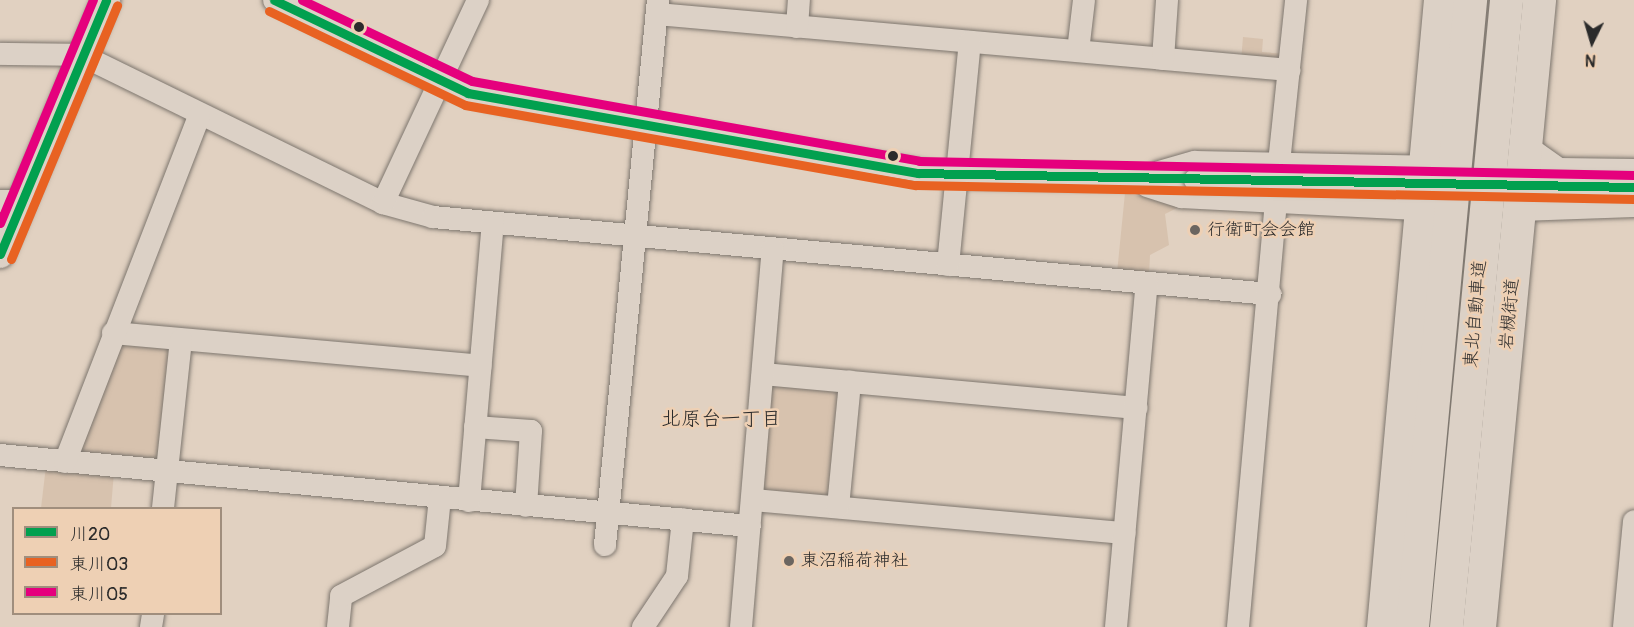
<!DOCTYPE html>
<html>
<head>
<meta charset="utf-8">
<style>
	body { margin:0 }
	#map { position:relative; width:1634px; height:627px; overflow:hidden; background:#e1d1c1; font-family:Pangolin,"Klee One",sans-serif }
	div>[style] { position:absolute }
	.green>* { inset:0; background:#d7c2ae }
	.roads { filter:drop-shadow(0 0 2px #7d766e) drop-shadow(0 0 2px #7d766e) }
	.minor>* { height:22px; margin:-11px; padding:0 11px; transform-origin:11px; border-radius:11px; background:#dcd1c6 }
	.major>* { height:28px; margin:-14px; padding:0 14px; transform-origin:14px; border-radius:14px; background:#dcd1c6 }
	.highway>* { height:33px; margin:-16.5px; padding:0 16.5px; transform-origin:16.5px; border-radius:16.5px; background:#dcd1c6 }
	.bridges { filter:drop-shadow(0 0 2px #7d766e) drop-shadow(0 0 2px #7d766e) }
	.minor-bridge>* { height:22px; margin:-11px; padding:0 11px; transform-origin:11px; border-radius:11px; background:#dcd1c6 }
	.bus-1>* { height:9px; margin:-4.5px; padding:0 4.5px; transform-origin:4.5px; border-radius:4.5px; background:#02a04f }
	.bus-2>* { height:9px; margin:-4.5px; padding:0 4.5px; transform-origin:4.5px; border-radius:4.5px; background:#e86222 }
	.bus-3>* { height:9px; margin:-4.5px; padding:0 4.5px; transform-origin:4.5px; border-radius:4.5px; background:#e5007d }
	.dots>* { width:16px; height:16px; translate:-50% -50%; box-sizing:border-box; border:3px solid #eed0b4; border-radius:50% }
	span { translate:-50% -50%; white-space:nowrap; text-align:center; line-height:1.15; -webkit-text-stroke:5px #eed0b4; paint-order:stroke }
	.poi-label { font-size:18px; color:#2b2b2b }
	.left { translate:0 -50%; text-align:left }
	.street-label { font-size:18px; color:#2b2b2b }
	.neighbourhood-label { font-size:20px; color:#2b2b2b }
	.legend { position:absolute; left:12px; top:507px; width:210px; height:108px; box-sizing:border-box; background:#eed0b4; border:2px solid #a08e7d; margin:0; padding:8px 10px; list-style:none; font-size:18px; color:#2b2b2b }
	.legend li { display:flex; align-items:center; gap:12px; height:30px }
	.legend b { width:30px; border:2px solid #a08e7d }
	.north { position:absolute; left:1562px; top:12px; width:60px; height:60px; -webkit-text-stroke:4px #eed0b4; paint-order:stroke; rotate:185deg; font-size:16px; font-weight:700; line-height:24px; text-align:center; color:#2b2b2b }
	.north::after { content:''; display:block; margin:auto; width:21px; height:27px; background:#2b2b2b; clip-path:polygon(50% 0,100% 100%,50% 72%,0 100%) }
</style>
</head>
<body>
<div id="map">
	<div class="green">
		<div style="clip-path:polygon(1243px 37px,1263px 39px,1262px 52px,1285px 54px,1275px 64px,1241px 61px)"></div>
		<div style="clip-path:polygon(1125px 193px,1183px 205px,1165px 214px,1169px 245px,1150px 255px,1149px 276px,1117px 273px)"></div>
		<div style="clip-path:polygon(124px 341px,169px 345px,164px 458px,156px 463px,79px 457px,77px 445px,114px 348px)"></div>
		<div style="clip-path:polygon(775px 382px,843px 388px,830px 500px,767px 494px,759px 484px,766px 391px)"></div>
		<div style="clip-path:polygon(46px 466px,114px 472px,111px 508px,41px 508px)"></div>
	</div>
	<div class="roads">
		<div class="minor">
			<div style="left:274px;top:0;width:185px;rotate:26.7deg"></div>
			<div style="left:439px;top:83px;width:53px;rotate:17.4deg"></div>
			<div style="left:490px;top:99px;width:472px;rotate:9.5deg"></div>
			<div style="left:956px;top:177px;width:239px;rotate:0.7deg"></div>
			<div style="left:657px;top:14px;width:635px;rotate:5.06deg"></div>
			<div style="left:797px;top:27px;width:27px;rotate:-86deg"></div>
			<div style="left:1078px;top:51px;width:51px;rotate:-83.3deg"></div>
			<div style="left:0;top:54px;width:81px;rotate:0.7deg"></div>
			<div style="left:81px;top:55px;width:336px;rotate:26.1deg"></div>
			<div style="left:383px;top:203px;width:52px;rotate:15.6deg"></div>
			<div style="left:433px;top:217px;width:841px;rotate:5.26deg"></div>
			<div style="left:1163px;top:59px;width:59px;rotate:-86.1deg"></div>
			<div style="left:1525px;top:145px;width:42px;rotate:35.2deg"></div>
			<div style="left:1559px;top:169px;width:75px;rotate:0.8deg"></div>
			<div style="left:1279px;top:163px;width:164px;rotate:-84deg"></div>
			<div style="left:1159px;top:172px;width:37px;rotate:-16deg"></div>
			<div style="left:1195px;top:162px;width:231px;rotate:1.2deg"></div>
			<div style="left:1147px;top:186px;width:36px;rotate:18deg"></div>
			<div style="left:1181px;top:197px;width:241px;rotate:2.9deg"></div>
			<div style="left:0;top:201px;width:20px"></div>
			<div style="left:383px;top:203px;width:224px;rotate:-64.9deg"></div>
			<div style="left:1520px;top:210px;width:114px;rotate:-2deg"></div>
			<div style="left:948px;top:265px;width:224px;rotate:-84.4deg"></div>
			<div style="left:113px;top:333px;width:369px;rotate:5.1deg"></div>
			<div style="left:763px;top:374px;width:375px;rotate:5.2deg"></div>
			<div style="left:475px;top:427px;width:56px;rotate:4.1deg"></div>
			<div style="left:531px;top:431px;width:75px;rotate:93.8deg"></div>
			<div style="left:0;top:455px;width:753px;rotate:5.41deg"></div>
			<div style="left:65px;top:462px;width:370px;rotate:-68.8deg"></div>
			<div style="left:753px;top:500px;width:373px;rotate:5.1deg"></div>
			<div style="left:469px;top:501px;width:279px;rotate:-85.1deg"></div>
			<div style="left:838px;top:507px;width:126px;rotate:-84.5deg"></div>
			<div style="left:163px;top:508px;width:169px;rotate:-83.9deg"></div>
			<div style="left:605px;top:545px;width:548px;rotate:-84.45deg"></div>
			<div style="left:151px;top:627px;width:13px;rotate:-81deg"></div>
			<div style="left:338px;top:627px;width:31px;rotate:-84deg"></div>
			<div style="left:341px;top:596px;width:106px;rotate:-28deg"></div>
			<div style="left:435px;top:546px;width:48px;rotate:-84.1deg"></div>
			<div style="left:643px;top:627px;width:61px;rotate:-56.3deg"></div>
			<div style="left:677px;top:576px;width:57px;rotate:-84deg"></div>
			<div style="left:741px;top:627px;width:379px;rotate:-85.2deg"></div>
			<div style="left:1116px;top:627px;width:345px;rotate:-84.9deg"></div>
			<div style="left:1238px;top:627px;width:428px;rotate:-84.9deg"></div>
			<div style="left:1624px;top:627px;width:106px;rotate:-84.6deg"></div>
		</div>
		<div class="major">
			<div style="left:0;top:254px;width:275px;rotate:-67.3deg"></div>
		</div>
		<div class="highway">
			<div style="left:1383px;top:627px;width:630px;rotate:-84.81deg"></div>
			<div style="left:1412px;top:627px;width:630px;rotate:-84.71deg"></div>
			<div style="left:1446px;top:627px;width:630px;rotate:-84.53deg"></div>
			<div style="left:1479px;top:627px;width:630px;rotate:-84.53deg"></div>
		</div>
	</div>
	<div class="bridges">
		<div class="minor-bridge">
			<div style="left:1195px;top:180px;width:439px;rotate:0.9deg"></div>
		</div>
	</div>
	<div class="bus-1">
		<div style="left:274px;top:0;width:215px;rotate:25.6deg"></div>
		<div style="left:468px;top:93px;width:457px;rotate:10.1deg"></div>
		<div style="left:918px;top:173px;width:716px;rotate:1.12deg"></div>
		<div style="left:0;top:254px;width:275px;rotate:-67.3deg"></div>
	</div>
	<div class="bus-2">
		<div style="left:269px;top:11px;width:217px;rotate:25.6deg"></div>
		<div style="left:465px;top:105px;width:458px;rotate:10.1deg"></div>
		<div style="left:916px;top:185px;width:718px;rotate:1.12deg"></div>
		<div style="left:11px;top:259px;width:275px;rotate:-67.3deg"></div>
	</div>
	<div class="bus-3">
		<div style="left:302px;top:0;width:188px;rotate:25.5deg"></div>
		<div style="left:472px;top:81px;width:454px;rotate:10.1deg"></div>
		<div style="left:919px;top:161px;width:715px;rotate:1.12deg"></div>
		<div style="left:0;top:223px;width:242px;rotate:-67.4deg"></div>
	</div>
	<div class="dots">
		<div style="left:359px;top:27px;background:#2b2b2b"></div>
		<div style="left:893px;top:156px;background:#2b2b2b"></div>
		<div style="left:1195px;top:230px;background:#6b6560"></div>
		<div style="left:789px;top:561px;background:#6b6560"></div>
	</div>
	<div class="poi-label">
		<span class="left" style="left:1207px;top:230px">行衛町会会館</span>
		<span class="left" style="left:801px;top:561px">東沼稲荷神社</span>
	</div>
	<div class="street-label">
		<span style="left:1476px;top:314px;rotate:-85deg">東北自動車道</span>
		<span style="left:1510px;top:314px;rotate:-85deg">岩槻街道</span>
	</div>
	<div class="neighbourhood-label">
		<span style="left:721px;top:418px">北原台一丁目</span>
	</div>
	<ul class="legend">
	<li><b style="height:8px;background:#02a04f"></b>川20</li>
	<li><b style="height:8px;background:#e86222"></b>東川03</li>
	<li><b style="height:8px;background:#e5007d"></b>東川05</li>
	</ul>
	<div class="north">N</div>
</div>
</body>
</html>
